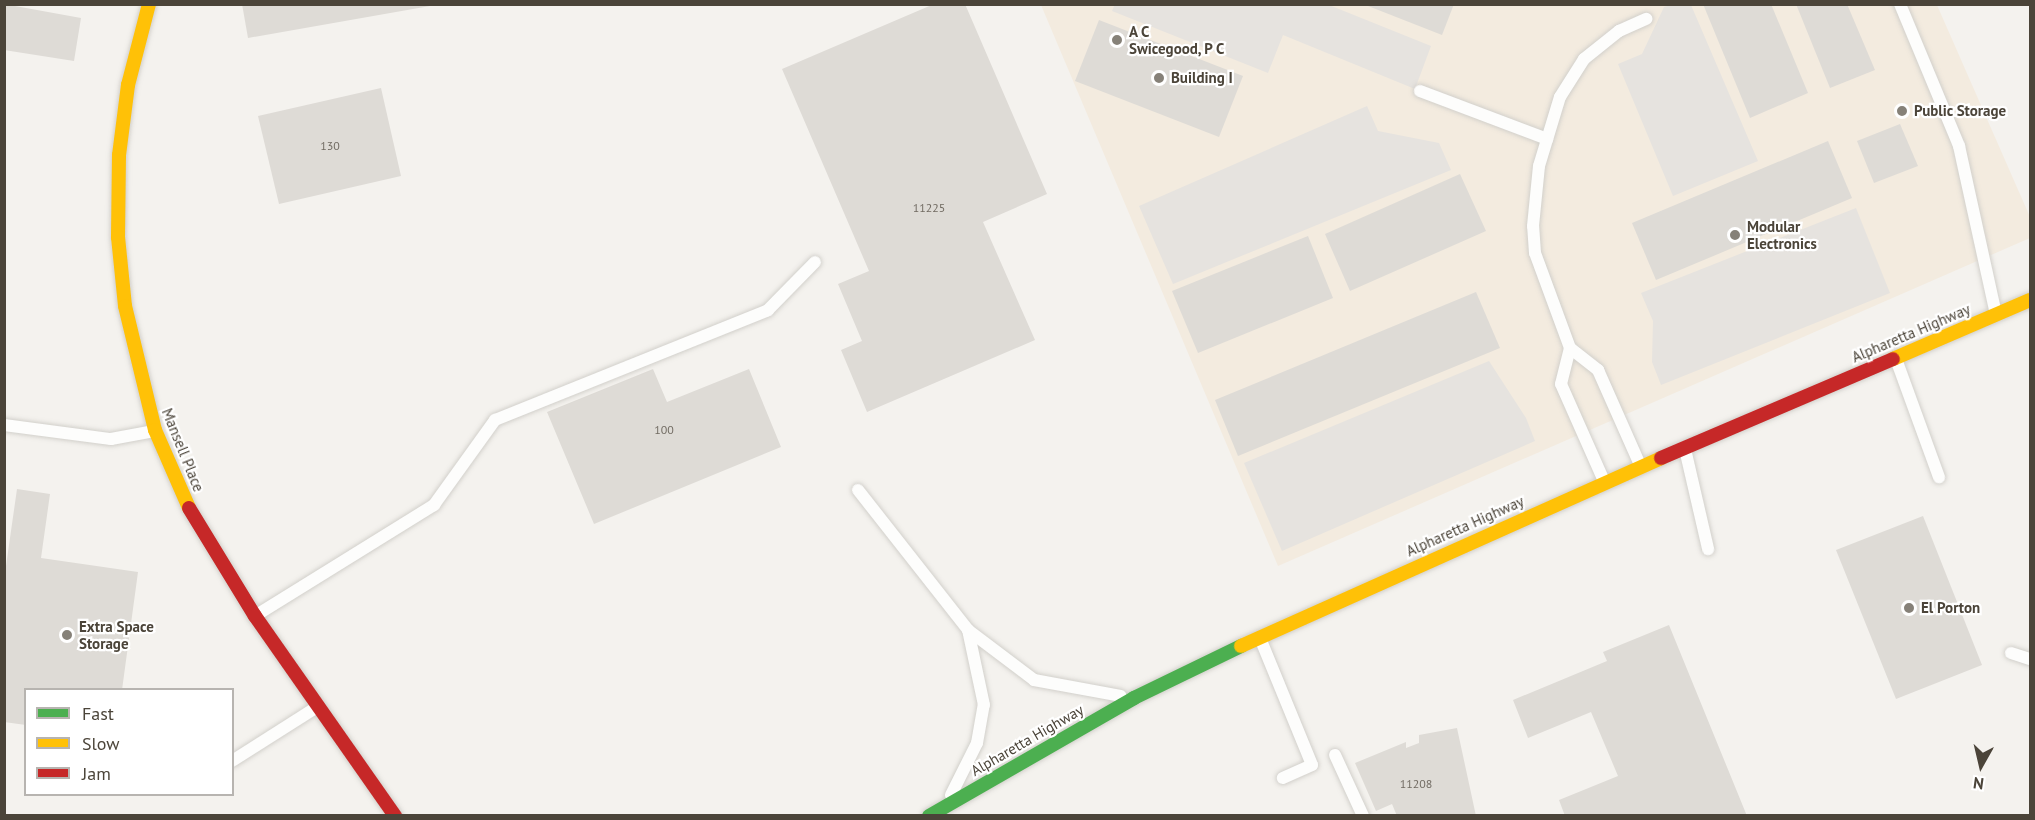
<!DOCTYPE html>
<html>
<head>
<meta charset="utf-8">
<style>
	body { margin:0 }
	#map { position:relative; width:2035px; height:820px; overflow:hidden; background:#f4f2ee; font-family:"PT Sans",sans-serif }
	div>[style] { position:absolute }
	.commercial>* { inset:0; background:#f3ebdf }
	.parking>* { inset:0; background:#e6e3df }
	.building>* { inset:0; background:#dedbd6 }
	.roads { filter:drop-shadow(0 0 2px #d2d0cb) drop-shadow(0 0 2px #d2d0cb) }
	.lane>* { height:12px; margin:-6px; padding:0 6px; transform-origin:6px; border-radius:6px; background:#fdfdfc }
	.fast>* { height:14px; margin:-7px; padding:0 7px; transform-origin:7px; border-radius:7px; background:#4caf50 }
	.slow>* { height:14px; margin:-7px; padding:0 7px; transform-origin:7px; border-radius:7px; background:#ffc107 }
	.jam>* { height:14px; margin:-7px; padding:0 7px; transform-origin:7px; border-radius:7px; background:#c62828 }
	.dots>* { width:16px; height:16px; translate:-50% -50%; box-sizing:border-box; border:3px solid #fff; border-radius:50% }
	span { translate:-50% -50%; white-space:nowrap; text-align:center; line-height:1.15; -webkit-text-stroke:4.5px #fff; paint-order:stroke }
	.number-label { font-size:12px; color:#706a61 }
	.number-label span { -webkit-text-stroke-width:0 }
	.poi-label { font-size:15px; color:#4b4439; font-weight:700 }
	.left { translate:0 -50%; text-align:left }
	.street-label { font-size:15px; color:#4b4439 }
	.frame { position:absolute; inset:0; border:6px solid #4b4439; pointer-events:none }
	.legend { position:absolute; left:24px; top:688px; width:210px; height:108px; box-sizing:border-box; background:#fff; border:2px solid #b7b4b0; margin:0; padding:8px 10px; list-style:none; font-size:18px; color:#4b4439 }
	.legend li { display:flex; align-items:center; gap:12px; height:30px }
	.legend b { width:30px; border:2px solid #b7b4b0 }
	.north { position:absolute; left:1951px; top:736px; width:60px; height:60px; -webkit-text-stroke:4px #fff; paint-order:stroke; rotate:188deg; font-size:16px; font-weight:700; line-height:24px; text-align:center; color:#4b4439 }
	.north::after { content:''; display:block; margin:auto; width:21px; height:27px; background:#4b4439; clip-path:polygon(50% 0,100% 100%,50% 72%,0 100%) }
</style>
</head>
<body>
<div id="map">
	<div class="commercial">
		<div style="clip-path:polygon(1041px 5px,1937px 5px,2030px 217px,2030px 238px,1278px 566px)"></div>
	</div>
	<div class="parking">
		<div style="clip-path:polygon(1115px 4px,1329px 5px,1431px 46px,1415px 89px,1283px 35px,1268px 73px,1112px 11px)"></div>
		<div style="clip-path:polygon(1671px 5px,1691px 5px,1758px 161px,1673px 196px,1618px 64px,1642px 54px,1664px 7px)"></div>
		<div style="clip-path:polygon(1367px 106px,1378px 131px,1439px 143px,1451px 170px,1173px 284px,1139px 206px)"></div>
		<div style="clip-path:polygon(1856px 208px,1890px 293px,1661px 385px,1652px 362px,1653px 321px,1641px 293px)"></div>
		<div style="clip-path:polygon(1489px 361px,1526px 418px,1535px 441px,1282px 551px,1244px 463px)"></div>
	</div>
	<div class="building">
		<div style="clip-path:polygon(4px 4px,81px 18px,74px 61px,4px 50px)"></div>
		<div style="clip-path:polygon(242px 4px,430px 4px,430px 6px,248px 38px)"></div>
		<div style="clip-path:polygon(934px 4px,965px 4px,1047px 194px,983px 222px,1035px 340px,867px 412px,841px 350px,862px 341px,838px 284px,869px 271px,782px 69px)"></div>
		<div style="clip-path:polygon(1363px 4px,1454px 4px,1442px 35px)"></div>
		<div style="clip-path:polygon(1703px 4px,1771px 4px,1808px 93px,1750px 118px)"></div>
		<div style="clip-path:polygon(1796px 4px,1847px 4px,1875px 70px,1830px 88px)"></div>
		<div style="clip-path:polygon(1099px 20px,1243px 76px,1219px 137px,1075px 81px)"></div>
		<div style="clip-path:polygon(381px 88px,401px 176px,279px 204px,258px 116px)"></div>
		<div style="clip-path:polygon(1900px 124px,1918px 166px,1874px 183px,1857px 141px)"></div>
		<div style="clip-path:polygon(1828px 141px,1852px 198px,1656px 280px,1632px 223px)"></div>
		<div style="clip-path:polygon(1460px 174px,1486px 231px,1350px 291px,1325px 234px)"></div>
		<div style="clip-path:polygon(1308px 236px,1333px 298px,1198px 353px,1172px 291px)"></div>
		<div style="clip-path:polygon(1476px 292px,1500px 348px,1238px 456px,1215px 400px)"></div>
		<div style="clip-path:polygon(653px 369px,667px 402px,749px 369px,781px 447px,594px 524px,547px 412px)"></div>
		<div style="clip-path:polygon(17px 489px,50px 494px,41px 558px,138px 572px,122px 690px,26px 690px,26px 725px,4px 722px,4px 580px)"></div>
		<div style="clip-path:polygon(1923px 516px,1982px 665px,1896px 699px,1836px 550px)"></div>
		<div style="clip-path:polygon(1669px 625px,1747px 816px,1565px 816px,1559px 800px,1618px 776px,1591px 712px,1528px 738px,1513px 700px,1607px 661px,1603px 652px)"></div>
		<div style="clip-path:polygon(1457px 728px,1476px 816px,1397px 816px,1392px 804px,1376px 811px,1355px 763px,1406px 742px,1406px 748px,1419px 743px,1419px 735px)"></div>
	</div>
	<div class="roads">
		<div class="lane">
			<div style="left:1900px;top:4px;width:154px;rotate:67.4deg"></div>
			<div style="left:1959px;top:146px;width:172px;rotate:77.6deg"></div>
			<div style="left:1420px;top:91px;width:136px;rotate:20.7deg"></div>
			<div style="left:1570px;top:348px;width:101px;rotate:-110.2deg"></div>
			<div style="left:1535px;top:253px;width:27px;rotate:-94deg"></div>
			<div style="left:1533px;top:226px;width:60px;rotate:-84.3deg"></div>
			<div style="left:1539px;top:166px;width:72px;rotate:-73.1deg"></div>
			<div style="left:1560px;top:97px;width:45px;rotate:-57.7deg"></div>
			<div style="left:1584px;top:59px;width:45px;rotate:-38.7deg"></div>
			<div style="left:1619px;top:31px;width:30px;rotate:-24deg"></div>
			<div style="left:1896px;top:359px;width:126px;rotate:70deg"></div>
			<div style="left:4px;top:425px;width:108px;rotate:7.5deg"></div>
			<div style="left:111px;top:439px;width:44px;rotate:-10.5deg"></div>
			<div style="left:1685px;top:449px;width:103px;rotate:77deg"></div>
			<div style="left:1604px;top:481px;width:106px;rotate:-113.9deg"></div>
			<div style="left:1561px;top:384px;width:37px;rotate:-76deg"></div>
			<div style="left:1570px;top:348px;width:36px;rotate:38deg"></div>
			<div style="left:1598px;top:370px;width:104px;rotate:66.1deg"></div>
			<div style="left:858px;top:490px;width:178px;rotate:51.8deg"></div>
			<div style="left:968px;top:630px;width:83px;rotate:37.1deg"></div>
			<div style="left:1034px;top:680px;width:88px;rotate:10.4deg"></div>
			<div style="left:255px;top:616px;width:211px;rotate:-31.8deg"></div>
			<div style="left:434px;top:505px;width:105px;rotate:-54.3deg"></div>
			<div style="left:495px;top:420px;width:294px;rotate:-21.9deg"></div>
			<div style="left:768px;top:310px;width:67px;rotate:-45.6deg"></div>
			<div style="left:1260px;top:638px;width:137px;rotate:67.7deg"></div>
			<div style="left:1312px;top:765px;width:32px;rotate:156deg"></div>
			<div style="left:2011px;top:653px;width:20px;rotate:18deg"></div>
			<div style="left:1335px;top:755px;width:67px;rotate:65.3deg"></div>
			<div style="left:232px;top:761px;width:101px;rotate:-32.4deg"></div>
			<div style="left:951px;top:795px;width:58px;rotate:-63.4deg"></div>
			<div style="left:977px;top:743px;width:39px;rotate:-80deg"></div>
			<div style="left:984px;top:705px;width:77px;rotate:-102deg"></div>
		</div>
		<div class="fast">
			<div style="left:929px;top:816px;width:237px;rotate:-29.9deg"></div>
			<div style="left:1134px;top:698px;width:119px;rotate:-25.9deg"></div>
		</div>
		<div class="slow">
			<div style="left:149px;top:4px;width:84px;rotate:104.5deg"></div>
			<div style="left:128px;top:85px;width:71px;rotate:97.3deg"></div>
			<div style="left:119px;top:155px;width:82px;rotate:90.7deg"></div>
			<div style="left:118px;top:237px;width:69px;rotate:84.2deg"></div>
			<div style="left:125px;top:306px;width:128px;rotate:76.4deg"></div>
			<div style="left:155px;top:430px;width:85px;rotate:66.4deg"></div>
			<div style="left:1893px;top:359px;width:149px;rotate:-23.3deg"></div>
			<div style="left:1241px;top:646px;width:460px;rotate:-24.1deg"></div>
		</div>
		<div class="jam">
			<div style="left:1661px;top:458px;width:252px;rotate:-23.1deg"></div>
			<div style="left:189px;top:508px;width:127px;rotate:58.6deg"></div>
			<div style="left:255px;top:616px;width:244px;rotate:55deg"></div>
		</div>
	</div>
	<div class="dots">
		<div style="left:1117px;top:40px;background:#868178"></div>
		<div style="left:1159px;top:78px;background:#868178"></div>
		<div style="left:1902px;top:111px;background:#868178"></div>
		<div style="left:1735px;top:235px;background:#868178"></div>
		<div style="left:1909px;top:608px;background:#868178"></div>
		<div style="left:67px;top:635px;background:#868178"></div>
	</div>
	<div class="number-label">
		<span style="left:330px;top:146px">130</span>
		<span style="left:929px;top:208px">11225</span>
		<span style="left:664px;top:430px">100</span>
		<span style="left:1416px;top:784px">11208</span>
	</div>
	<div class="poi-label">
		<span class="left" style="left:1129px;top:40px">A C<br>Swicegood, P C</span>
		<span class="left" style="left:1171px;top:78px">Building I</span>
		<span class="left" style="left:1914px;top:111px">Public Storage</span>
		<span class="left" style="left:1747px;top:235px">Modular<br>Electronics</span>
		<span class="left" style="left:1921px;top:608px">El Porton</span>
		<span class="left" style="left:79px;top:635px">Extra Space<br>Storage</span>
	</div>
	<div class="street-label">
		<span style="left:1911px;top:333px;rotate:-23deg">Alpharetta Highway</span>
		<span style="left:183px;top:450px;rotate:68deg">Mansell Place</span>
		<span style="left:1465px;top:526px;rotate:-24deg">Alpharetta Highway</span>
		<span style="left:1027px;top:740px;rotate:-30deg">Alpharetta Highway</span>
	</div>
	<div class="frame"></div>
	<ul class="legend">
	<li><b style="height:8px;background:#4caf50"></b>Fast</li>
	<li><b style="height:8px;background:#ffc107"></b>Slow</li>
	<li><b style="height:8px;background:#c62828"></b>Jam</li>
	</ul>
	<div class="north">N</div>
</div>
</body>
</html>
